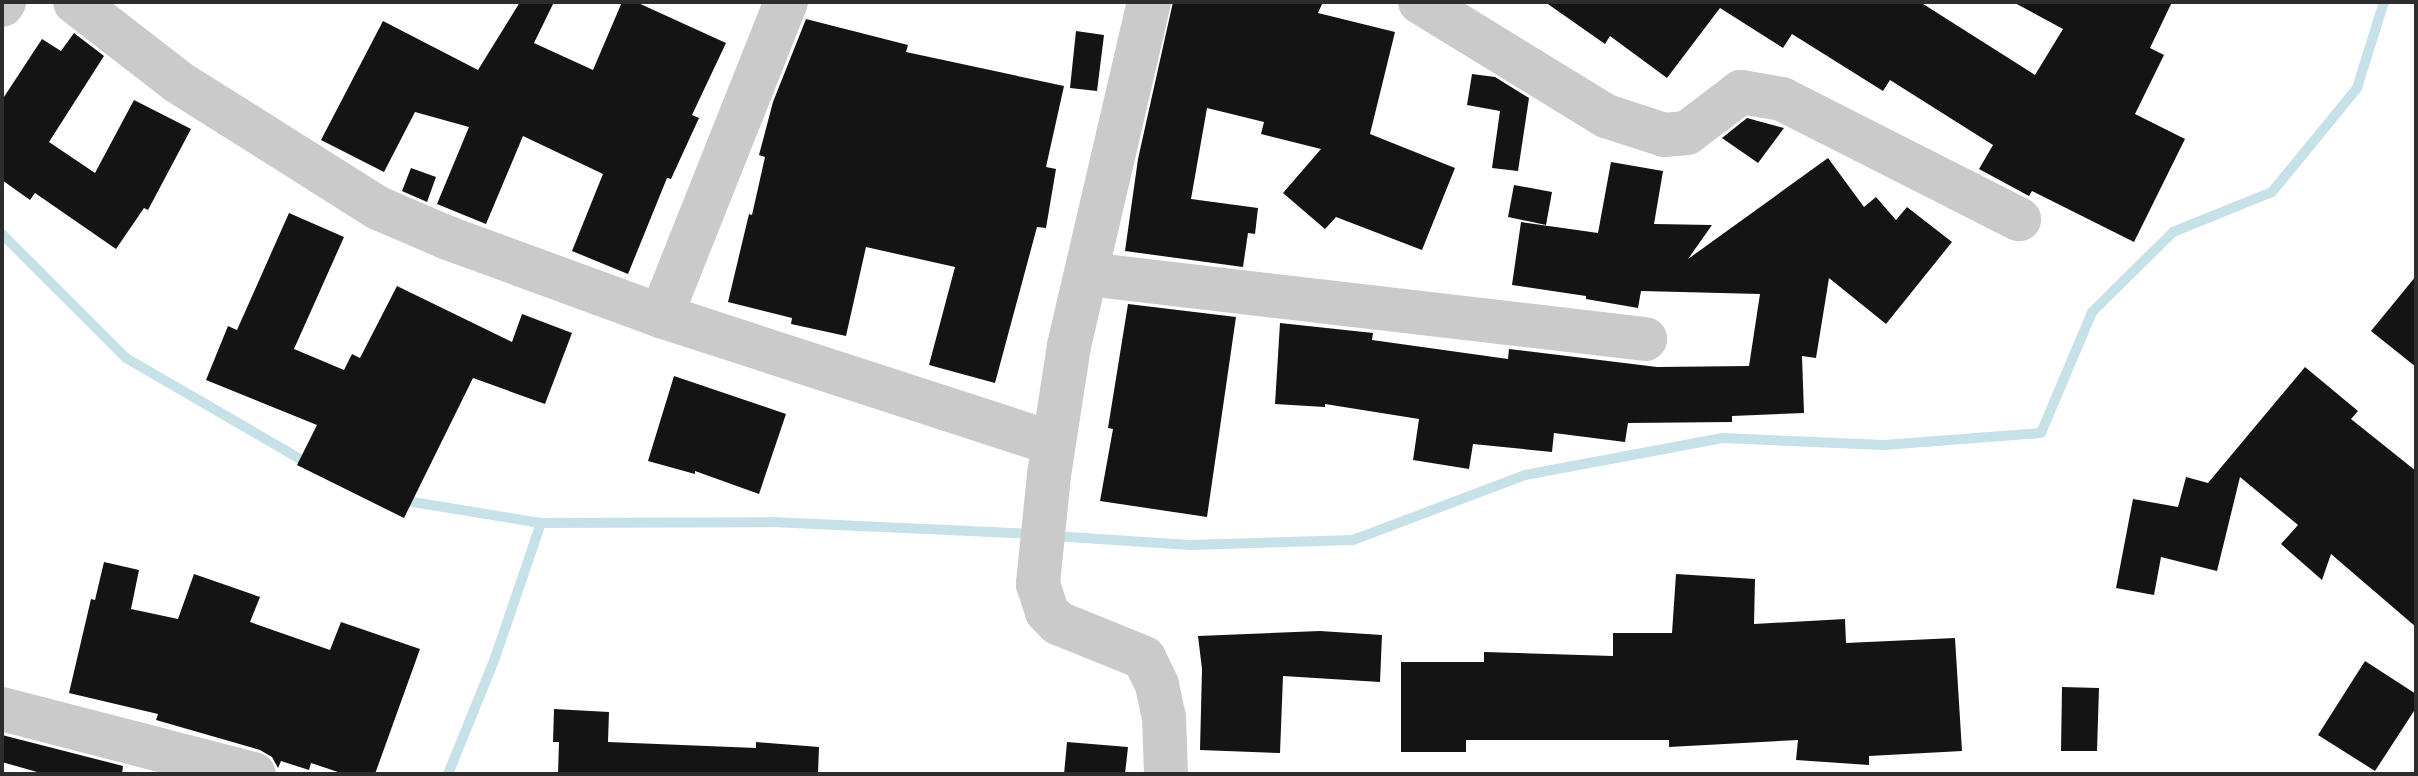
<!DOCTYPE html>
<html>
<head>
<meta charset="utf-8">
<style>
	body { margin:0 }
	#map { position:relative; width:2418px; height:776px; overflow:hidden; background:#fff; font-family:Montserrat,sans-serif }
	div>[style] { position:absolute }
	.stream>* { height:10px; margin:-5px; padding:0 5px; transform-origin:5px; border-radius:5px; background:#c7e1e9 }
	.building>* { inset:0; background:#141414 }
	.minor>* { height:44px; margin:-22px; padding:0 22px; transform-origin:22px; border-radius:22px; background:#cacaca }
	span { translate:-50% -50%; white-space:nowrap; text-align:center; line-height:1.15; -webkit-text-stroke:8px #fff; paint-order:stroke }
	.frame { position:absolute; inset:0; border:4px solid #2d2d2d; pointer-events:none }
</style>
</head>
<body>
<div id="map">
	<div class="stream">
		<div style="left:2px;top:234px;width:175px;rotate:45deg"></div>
		<div style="left:126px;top:358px;width:215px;rotate:30.1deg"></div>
		<div style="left:400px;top:500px;width:143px;rotate:9.3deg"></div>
		<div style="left:541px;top:523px;width:231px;rotate:-0.2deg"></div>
		<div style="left:772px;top:522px;width:262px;rotate:2.6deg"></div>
		<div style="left:1054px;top:536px;width:136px;rotate:3.8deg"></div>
		<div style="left:1190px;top:545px;width:163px;rotate:-1.8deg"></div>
		<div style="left:1353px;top:540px;width:184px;rotate:-20.7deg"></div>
		<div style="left:1525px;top:475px;width:201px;rotate:-10.6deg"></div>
		<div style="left:1723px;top:438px;width:161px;rotate:2.5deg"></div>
		<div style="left:1884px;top:445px;width:157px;rotate:-4.4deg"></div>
		<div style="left:2041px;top:433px;width:131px;rotate:-67.1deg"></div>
		<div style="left:2092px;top:312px;width:114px;rotate:-44.6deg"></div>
		<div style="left:2173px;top:232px;width:107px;rotate:-22deg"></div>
		<div style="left:2272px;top:192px;width:134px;rotate:-50.7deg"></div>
		<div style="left:2357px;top:88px;width:90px;rotate:-72.6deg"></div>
		<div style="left:448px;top:774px;width:125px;rotate:-67.9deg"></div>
		<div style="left:495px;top:658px;width:143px;rotate:-71.2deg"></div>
	</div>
	<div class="building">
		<div style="clip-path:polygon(520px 2px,554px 2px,534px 43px,593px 70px,622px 2px,636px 2px,726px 43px,692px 115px,699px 118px,671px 179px,667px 178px,628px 274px,572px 251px,603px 174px,523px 136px,486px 224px,437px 204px,469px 127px,415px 112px,384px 172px,321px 140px,383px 21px,478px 70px)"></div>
		<div style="clip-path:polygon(1173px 2px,1323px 2px,1318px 13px,1395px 32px,1370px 134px,1455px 168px,1422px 250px,1336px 217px,1325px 229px,1283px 193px,1321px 149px,1261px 134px,1264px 122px,1207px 108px,1191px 199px,1258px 208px,1255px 234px,1248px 233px,1243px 267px,1125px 251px,1138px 159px)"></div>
		<div style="clip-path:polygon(1545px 2px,1920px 2px,2035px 75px,2063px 29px,2013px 2px,2172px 2px,2150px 48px,2164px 55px,2135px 114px,2185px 139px,2134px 242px,2032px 191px,2029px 196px,1979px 169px,1993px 145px,1890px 80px,1883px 91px,1792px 34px,1783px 48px,1720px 8px,1667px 78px,1610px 36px,1605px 44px)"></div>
		<div style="clip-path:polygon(806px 19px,908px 45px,906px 52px,1064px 86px,1046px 167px,1056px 169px,1046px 228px,1037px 227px,995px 383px,929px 365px,955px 267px,866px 247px,846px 336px,791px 324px,792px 318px,728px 302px,749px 214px,752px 215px,765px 157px,759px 155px,773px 102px)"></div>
		<div style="clip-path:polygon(1076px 31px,1104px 35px,1097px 91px,1070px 88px)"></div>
		<div style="clip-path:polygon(74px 33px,104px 56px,49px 142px,95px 173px,134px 100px,191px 129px,148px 210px,144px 208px,116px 249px,35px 193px,30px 200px,2px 180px,2px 100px,42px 39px,61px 51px)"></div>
		<div style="clip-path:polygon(1472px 74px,1495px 77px,1529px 98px,1518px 171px,1492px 168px,1500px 111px,1467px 105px)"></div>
		<div style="clip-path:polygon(1747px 118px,1784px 128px,1758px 163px,1722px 138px)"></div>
		<div style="clip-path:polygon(1828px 158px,1864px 207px,1876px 197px,1896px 220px,1907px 207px,1952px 242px,1886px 324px,1829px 278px,1816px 358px,1802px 356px,1804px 413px,1732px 416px,1732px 422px,1628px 423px,1625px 442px,1554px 433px,1552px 452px,1473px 444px,1469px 469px,1413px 460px,1419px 419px,1325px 404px,1325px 407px,1275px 404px,1280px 323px,1373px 333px,1372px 340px,1508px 359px,1509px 349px,1657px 367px,1749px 366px,1760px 294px,1641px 291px,1638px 308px,1586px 299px,1586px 296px,1512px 285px,1521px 222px,1598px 233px,1611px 162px,1663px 171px,1654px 224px,1712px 225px,1688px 259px)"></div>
		<div style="clip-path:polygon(411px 168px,436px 177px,427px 202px,402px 191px)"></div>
		<div style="clip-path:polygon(1514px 185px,1552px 192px,1546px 225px,1508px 217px)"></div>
		<div style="clip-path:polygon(289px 213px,344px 237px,294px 349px,344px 370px,352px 354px,360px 358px,397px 286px,512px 342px,522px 314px,572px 333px,545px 404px,473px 378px,404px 518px,297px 465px,317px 425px,206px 380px,228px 326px,237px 330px)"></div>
		<div style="clip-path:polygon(2416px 276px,2416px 367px,2371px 331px)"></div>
		<div style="clip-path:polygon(1128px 304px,1236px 317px,1207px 517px,1100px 501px,1113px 429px,1108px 428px)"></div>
		<div style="clip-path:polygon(2305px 367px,2358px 411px,2351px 419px,2416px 471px,2416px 627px,2331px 554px,2322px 580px,2281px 544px,2298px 525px,2240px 477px,2217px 571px,2161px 557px,2154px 595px,2116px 588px,2133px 499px,2178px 507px,2186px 477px,2208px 483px)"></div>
		<div style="clip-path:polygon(674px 376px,786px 414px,759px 494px,695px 471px,695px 474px,648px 461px)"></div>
		<div style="clip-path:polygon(104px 562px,139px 570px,131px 609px,178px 619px,194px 574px,260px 597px,250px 622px,330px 650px,341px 622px,420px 649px,375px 774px,344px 774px,311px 763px,309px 770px,281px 761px,278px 768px,272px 757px,260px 750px,156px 720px,158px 714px,69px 693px,91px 599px,95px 600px)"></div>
		<div style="clip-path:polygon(1676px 574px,1755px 579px,1754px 624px,1845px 619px,1846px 643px,1955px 638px,1962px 751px,1869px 756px,1869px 765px,1796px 760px,1798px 740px,1669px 747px,1669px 740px,1466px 740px,1466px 752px,1401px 752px,1401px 662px,1484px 662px,1484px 652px,1613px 656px,1613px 633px,1672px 633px)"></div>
		<div style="clip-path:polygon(1320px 631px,1382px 635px,1380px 682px,1283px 676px,1280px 753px,1200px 750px,1202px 669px,1198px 636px)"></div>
		<div style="clip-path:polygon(2365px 661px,2416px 694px,2416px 708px,2375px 771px,2318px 735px)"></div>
		<div style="clip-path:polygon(2062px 687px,2099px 688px,2097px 751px,2061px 751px)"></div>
		<div style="clip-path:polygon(554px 709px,609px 712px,608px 742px,756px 748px,756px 742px,819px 747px,818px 774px,558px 774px,559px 742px,553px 742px)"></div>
		<div style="clip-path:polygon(2px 735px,123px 766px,122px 774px,44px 774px,2px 762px)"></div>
		<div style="clip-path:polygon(1067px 742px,1128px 747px,1125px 774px,1064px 774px)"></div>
	</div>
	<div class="minor">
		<div style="left:75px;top:2px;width:130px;rotate:37.8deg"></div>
		<div style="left:178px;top:82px;width:236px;rotate:32.2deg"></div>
		<div style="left:378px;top:208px;width:76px;rotate:23.2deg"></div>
		<div style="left:448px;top:238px;width:227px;rotate:20.1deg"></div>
		<div style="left:661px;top:316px;width:412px;rotate:18deg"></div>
		<div style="left:1149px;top:2px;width:353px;rotate:103.1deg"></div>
		<div style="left:1069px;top:346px;width:131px;rotate:98.8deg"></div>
		<div style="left:1049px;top:475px;width:110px;rotate:95.8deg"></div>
		<div style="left:1038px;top:584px;width:29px;rotate:72deg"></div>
		<div style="left:1047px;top:612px;width:16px;rotate:45deg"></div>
		<div style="left:1058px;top:623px;width:93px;rotate:22.1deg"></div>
		<div style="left:1144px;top:658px;width:30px;rotate:64deg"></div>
		<div style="left:1157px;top:685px;width:33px;rotate:78deg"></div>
		<div style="left:1164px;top:717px;width:57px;rotate:88deg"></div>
		<div style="left:1420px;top:2px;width:218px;rotate:31.5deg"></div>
		<div style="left:1606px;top:116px;width:61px;rotate:18.1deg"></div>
		<div style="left:1664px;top:135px;width:23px;rotate:-5deg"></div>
		<div style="left:1687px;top:133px;width:68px;rotate:-37.2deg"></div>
		<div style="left:1741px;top:92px;width:42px;rotate:9.7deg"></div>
		<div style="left:1782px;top:99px;width:266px;rotate:26.9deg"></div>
		<div style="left:2px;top:5px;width:4px;rotate:-56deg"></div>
		<div style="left:1087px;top:274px;width:562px;rotate:6.64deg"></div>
		<div style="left:661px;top:316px;width:338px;rotate:-68.3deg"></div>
		<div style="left:2px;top:709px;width:260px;rotate:14.5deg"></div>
	</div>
	<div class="frame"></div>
</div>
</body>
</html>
